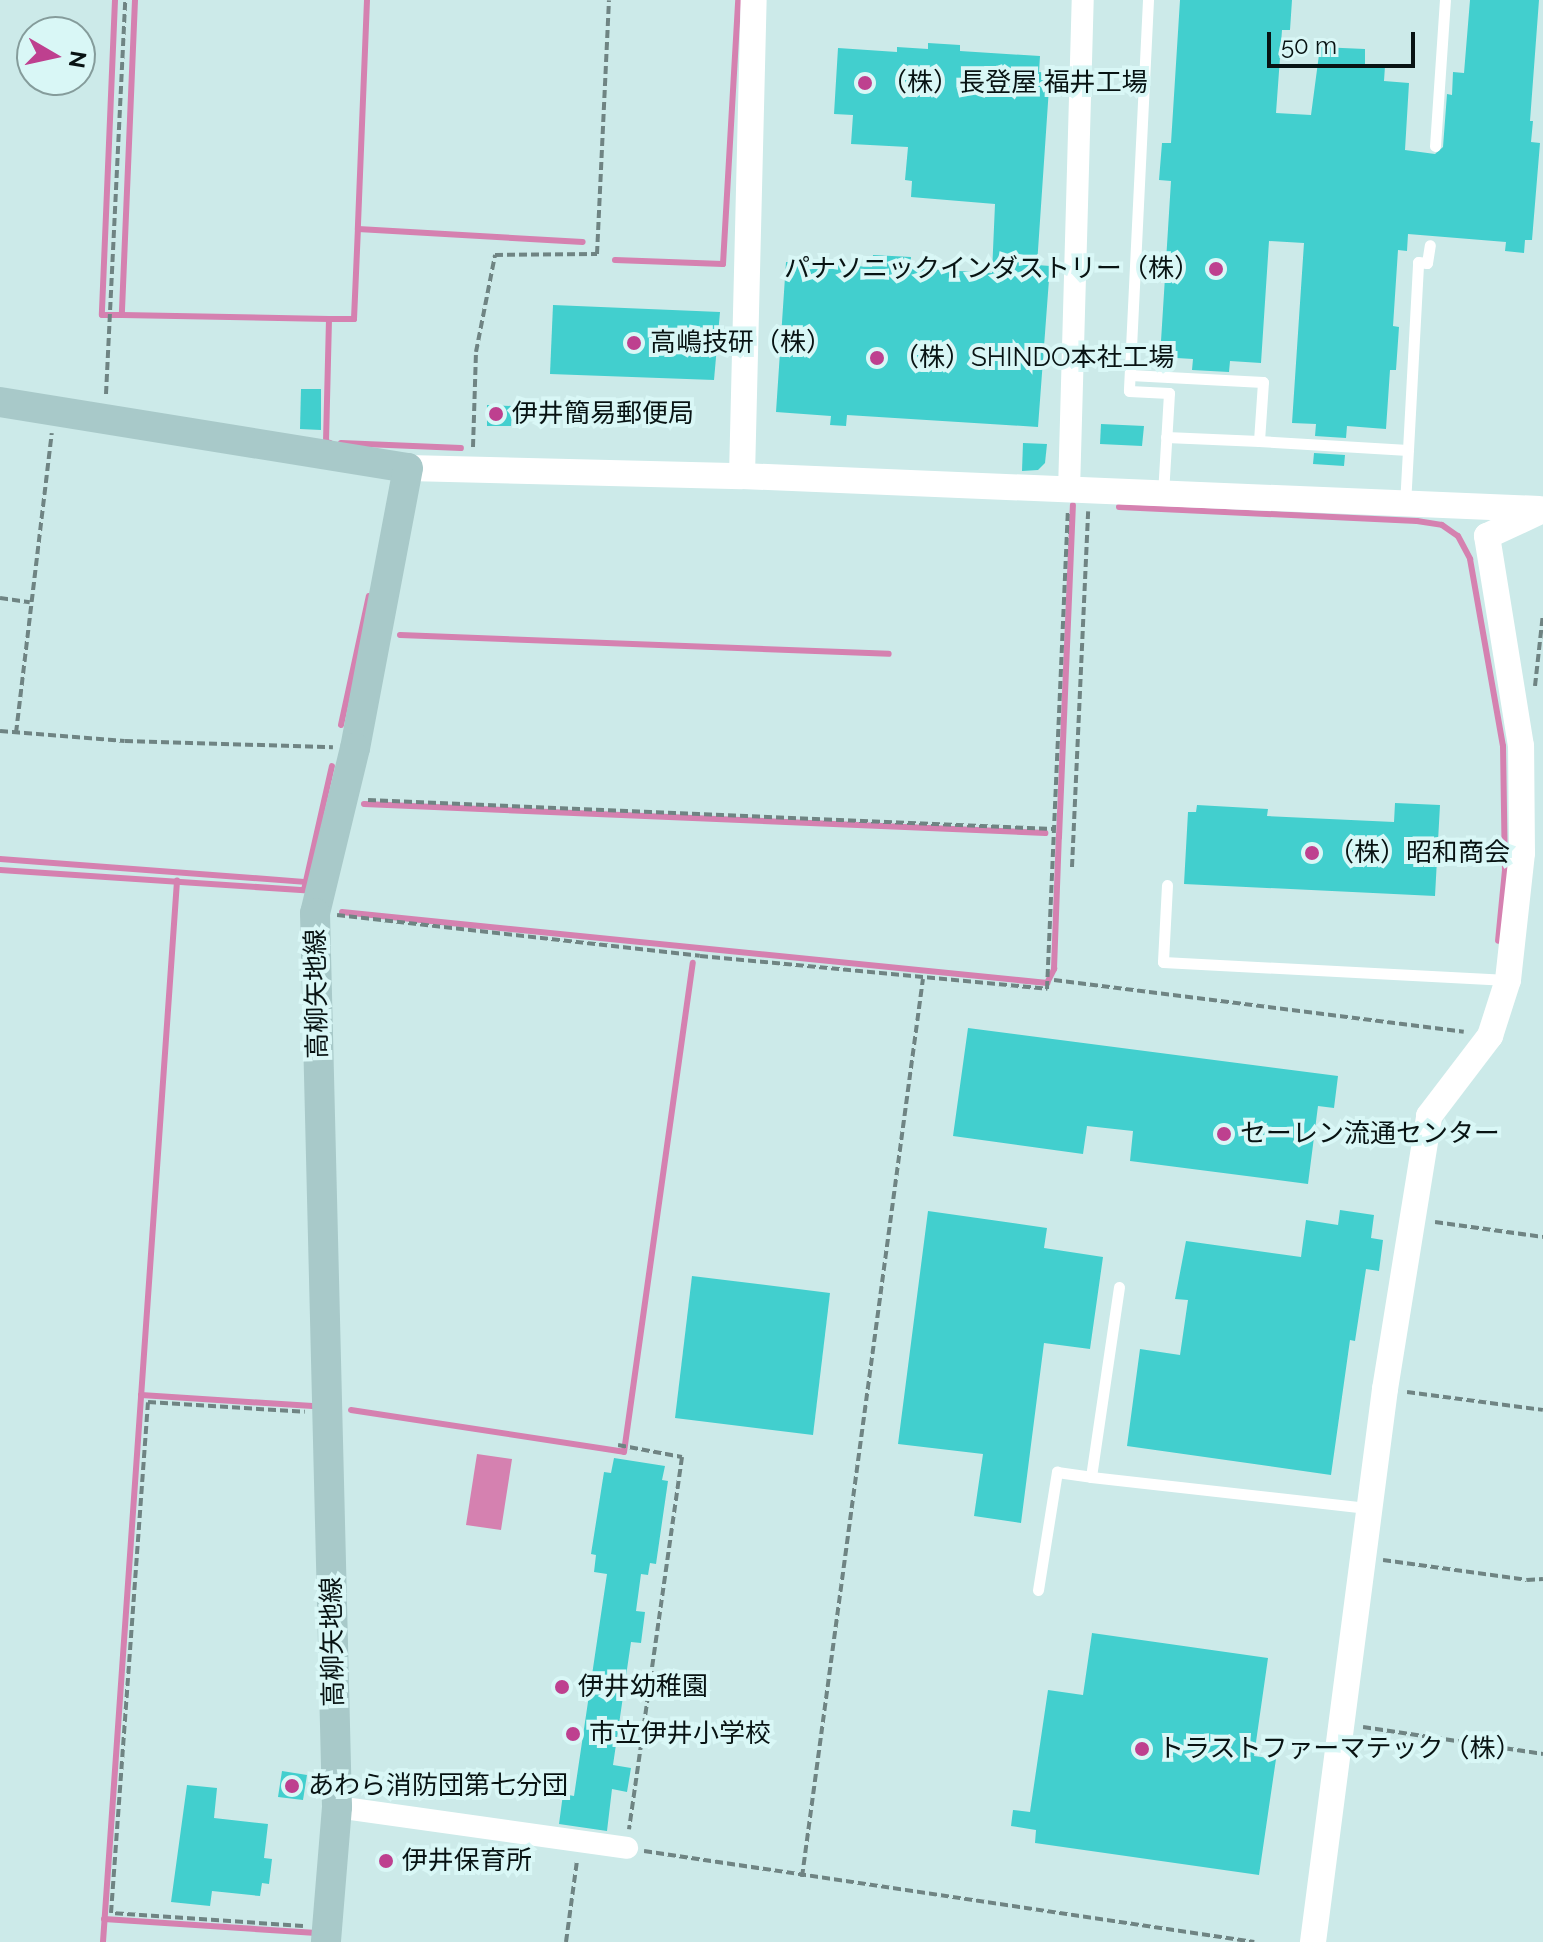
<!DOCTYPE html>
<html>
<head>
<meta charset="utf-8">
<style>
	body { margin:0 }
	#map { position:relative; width:1543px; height:1942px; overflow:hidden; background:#cceae9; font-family:Raleway,"Noto Sans JP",sans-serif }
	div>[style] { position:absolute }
	.water>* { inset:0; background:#d581b0 }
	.stream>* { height:6px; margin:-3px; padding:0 3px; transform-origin:3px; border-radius:3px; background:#d581b0 }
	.building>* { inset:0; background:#42cfce }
	.path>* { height:4px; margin-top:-2px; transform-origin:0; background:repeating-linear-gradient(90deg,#6f8483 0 8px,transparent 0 12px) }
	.service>* { height:11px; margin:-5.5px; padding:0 5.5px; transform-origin:5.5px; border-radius:5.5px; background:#fff }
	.minor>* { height:22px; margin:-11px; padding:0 11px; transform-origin:11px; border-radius:11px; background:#fff }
	.tertiary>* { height:26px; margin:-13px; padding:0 13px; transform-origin:13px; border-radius:13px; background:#fff }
	.secondary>* { height:30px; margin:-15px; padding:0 15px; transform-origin:15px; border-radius:15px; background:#a8c9c9 }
	.dots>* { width:22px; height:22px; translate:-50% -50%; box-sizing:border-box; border:4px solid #d9f7f6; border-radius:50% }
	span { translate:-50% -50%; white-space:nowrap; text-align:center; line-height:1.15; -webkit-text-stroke:8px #d9f7f6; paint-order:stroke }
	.poi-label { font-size:26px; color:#081313 }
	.left { translate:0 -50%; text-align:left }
	.right { translate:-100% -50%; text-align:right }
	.street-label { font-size:26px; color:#081313 }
	.north { position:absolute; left:16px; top:16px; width:80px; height:80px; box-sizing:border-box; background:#d9f7f6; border:2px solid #859c9b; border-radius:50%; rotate:99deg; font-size:22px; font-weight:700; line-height:32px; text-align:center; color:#081313 }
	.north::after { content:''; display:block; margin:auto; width:28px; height:36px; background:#be408f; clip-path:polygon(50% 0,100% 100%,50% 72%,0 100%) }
	.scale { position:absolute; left:1267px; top:32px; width:148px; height:36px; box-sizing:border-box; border:4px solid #081313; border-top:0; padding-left:10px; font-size:24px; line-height:28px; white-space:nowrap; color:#081313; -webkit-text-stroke:6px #d9f7f6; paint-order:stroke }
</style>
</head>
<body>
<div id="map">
	<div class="water">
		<div style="clip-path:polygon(477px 1454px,512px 1459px,501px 1530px,466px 1525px)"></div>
	</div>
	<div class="stream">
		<div style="left:115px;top:0;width:315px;rotate:92.4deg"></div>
		<div style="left:102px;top:315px;width:20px"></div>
		<div style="left:135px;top:0;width:315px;rotate:92.4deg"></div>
		<div style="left:122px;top:315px;width:207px;rotate:1.1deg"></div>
		<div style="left:367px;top:0;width:229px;rotate:92.3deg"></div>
		<div style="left:358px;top:229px;width:225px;rotate:3.3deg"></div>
		<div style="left:615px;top:260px;width:108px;rotate:2.1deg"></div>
		<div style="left:723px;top:264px;width:264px;rotate:-86.7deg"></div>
		<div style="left:330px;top:443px;width:4px;rotate:-166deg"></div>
		<div style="left:326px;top:442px;width:123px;rotate:-88.6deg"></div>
		<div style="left:329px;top:319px;width:25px"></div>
		<div style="left:354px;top:319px;width:90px;rotate:-87.5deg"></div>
		<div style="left:341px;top:443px;width:120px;rotate:2.4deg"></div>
		<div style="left:1119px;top:507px;width:298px;rotate:2.7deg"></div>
		<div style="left:1417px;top:521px;width:25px;rotate:9deg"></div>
		<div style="left:1442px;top:525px;width:19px;rotate:35deg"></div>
		<div style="left:1458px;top:536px;width:26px;rotate:62deg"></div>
		<div style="left:1470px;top:559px;width:190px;rotate:80deg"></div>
		<div style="left:1503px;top:746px;width:124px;rotate:89.1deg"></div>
		<div style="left:1505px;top:870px;width:71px;rotate:95.6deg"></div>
		<div style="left:400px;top:635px;width:489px;rotate:2.2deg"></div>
		<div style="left:341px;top:725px;width:132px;rotate:-77.8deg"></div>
		<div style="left:364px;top:804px;width:682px;rotate:2.44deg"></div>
		<div style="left:1059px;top:837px;width:332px;rotate:-87.6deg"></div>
		<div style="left:0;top:859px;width:305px;rotate:4.3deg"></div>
		<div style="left:0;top:870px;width:305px;rotate:3.8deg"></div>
		<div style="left:304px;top:890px;width:127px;rotate:-77.3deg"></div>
		<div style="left:342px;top:912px;width:709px;rotate:5.75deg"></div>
		<div style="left:1047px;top:983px;width:16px;rotate:-63deg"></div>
		<div style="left:1054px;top:969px;width:134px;rotate:-87.9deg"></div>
		<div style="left:141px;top:1395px;width:172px;rotate:3.7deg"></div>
		<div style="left:351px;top:1410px;width:276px;rotate:8.7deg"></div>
		<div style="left:624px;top:1452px;width:494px;rotate:-82deg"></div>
		<div style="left:104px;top:1919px;width:209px;rotate:3.8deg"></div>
		<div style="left:103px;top:1942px;width:1064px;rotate:-86.01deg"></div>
	</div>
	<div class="building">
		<div style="clip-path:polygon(1180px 0,1292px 0,1290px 30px,1282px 30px,1276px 113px,1311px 115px,1320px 47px,1365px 49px,1365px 64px,1385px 66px,1384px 81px,1409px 83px,1405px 150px,1435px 154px,1443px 147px,1447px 94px,1452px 95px,1453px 72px,1464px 73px,1470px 0,1539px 0,1530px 121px,1533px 121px,1531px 142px,1540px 143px,1532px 240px,1525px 240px,1524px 253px,1505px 251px,1506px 242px,1408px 234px,1407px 251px,1398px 250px,1393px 326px,1399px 327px,1396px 370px,1390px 370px,1386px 429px,1347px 426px,1346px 438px,1315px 436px,1316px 424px,1292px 423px,1304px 243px,1269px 241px,1261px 363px,1230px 361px,1229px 372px,1192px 370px,1193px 359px,1160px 357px,1171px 181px,1159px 180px,1162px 143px,1171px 143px)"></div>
		<div style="clip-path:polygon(928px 43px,960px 45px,960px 51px,1040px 56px,1039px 72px,1050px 73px,1037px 265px,1050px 266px,1038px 427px,847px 415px,846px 426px,830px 425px,831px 416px,776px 412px,786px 262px,872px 267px,873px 255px,911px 257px,910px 268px,992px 273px,995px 204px,911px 197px,912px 181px,905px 180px,908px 147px,851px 144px,853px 115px,834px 114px,838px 48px,897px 52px,897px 47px,928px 49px)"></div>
		<div style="clip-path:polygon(553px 305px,720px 312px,714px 380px,550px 374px)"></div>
		<div style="clip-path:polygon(301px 389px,321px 389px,321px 430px,300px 429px)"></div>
		<div style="clip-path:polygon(487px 405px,512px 406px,511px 426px,487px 426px)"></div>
		<div style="clip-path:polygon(1101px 424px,1144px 426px,1142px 446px,1100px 444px)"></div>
		<div style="clip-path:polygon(1023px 443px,1047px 444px,1045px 463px,1038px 470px,1022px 471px)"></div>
		<div style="clip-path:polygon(1314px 453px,1345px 455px,1344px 466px,1313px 464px)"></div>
		<div style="clip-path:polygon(1395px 803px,1440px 805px,1435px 896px,1184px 884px,1188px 812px,1196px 812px,1197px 805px,1268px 809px,1267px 816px,1394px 822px)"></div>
		<div style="clip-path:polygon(968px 1028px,1338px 1076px,1334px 1108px,1318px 1106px,1308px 1184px,1130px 1161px,1133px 1131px,1087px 1126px,1083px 1154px,953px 1136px)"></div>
		<div style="clip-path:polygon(1340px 1210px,1374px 1215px,1371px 1238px,1383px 1240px,1379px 1271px,1366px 1269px,1355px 1341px,1350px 1340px,1331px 1475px,1127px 1446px,1140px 1349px,1180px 1355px,1188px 1300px,1175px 1299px,1186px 1241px,1301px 1257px,1306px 1220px,1338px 1225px)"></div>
		<div style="clip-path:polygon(928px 1211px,1047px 1228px,1044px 1248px,1103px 1257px,1090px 1349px,1044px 1343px,1021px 1523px,974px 1516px,983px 1454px,898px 1444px)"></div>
		<div style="clip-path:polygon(692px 1276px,830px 1293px,813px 1435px,675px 1418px)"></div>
		<div style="clip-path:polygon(614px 1458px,665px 1466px,662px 1480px,668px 1481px,656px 1564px,650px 1563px,648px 1575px,641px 1574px,636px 1611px,645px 1612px,641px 1643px,631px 1642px,613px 1765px,631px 1768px,627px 1792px,612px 1789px,607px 1831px,559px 1824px,563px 1794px,574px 1796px,607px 1574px,594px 1572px,596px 1555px,591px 1554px,604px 1472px,611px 1473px)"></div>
		<div style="clip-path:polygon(1092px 1633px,1268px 1658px,1254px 1756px,1276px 1759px,1259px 1875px,1035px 1843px,1036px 1830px,1011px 1826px,1013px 1810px,1030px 1812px,1048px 1690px,1083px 1695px)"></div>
		<div style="clip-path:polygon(282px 1771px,307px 1775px,303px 1800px,278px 1797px)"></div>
		<div style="clip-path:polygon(187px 1785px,217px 1788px,214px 1818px,268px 1824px,264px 1858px,272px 1859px,269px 1884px,262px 1883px,260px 1896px,212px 1891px,210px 1906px,171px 1902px)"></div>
	</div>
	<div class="path">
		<div style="left:106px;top:394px;width:394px;rotate:-87.2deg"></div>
		<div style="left:473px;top:447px;width:95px;rotate:-88.2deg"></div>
		<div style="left:476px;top:352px;width:99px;rotate:-78.9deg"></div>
		<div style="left:495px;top:255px;width:102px;rotate:-0.6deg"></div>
		<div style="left:597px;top:254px;width:254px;rotate:-87.3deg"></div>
		<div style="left:0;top:598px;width:30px;rotate:8deg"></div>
		<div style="left:1535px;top:686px;width:72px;rotate:-83.7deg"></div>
		<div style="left:0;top:731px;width:125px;rotate:4.6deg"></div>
		<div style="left:125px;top:741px;width:208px;rotate:1.7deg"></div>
		<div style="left:16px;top:733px;width:302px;rotate:-83.2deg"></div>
		<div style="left:368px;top:800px;width:686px;rotate:2.42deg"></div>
		<div style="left:1072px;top:867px;width:356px;rotate:-87.4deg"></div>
		<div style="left:337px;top:915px;width:365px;rotate:6.4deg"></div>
		<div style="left:700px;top:956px;width:349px;rotate:5.4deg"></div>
		<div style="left:1047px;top:989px;width:477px;rotate:-87.5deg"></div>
		<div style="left:1054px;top:980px;width:413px;rotate:7.2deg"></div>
		<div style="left:1435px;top:1222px;width:109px;rotate:7.9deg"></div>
		<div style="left:1407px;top:1392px;width:137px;rotate:7.5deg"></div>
		<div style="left:618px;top:1445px;width:65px;rotate:10.6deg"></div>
		<div style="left:682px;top:1457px;width:376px;rotate:98.1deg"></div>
		<div style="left:1383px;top:1560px;width:145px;rotate:7.9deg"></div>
		<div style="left:1527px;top:1580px;width:16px;rotate:-4deg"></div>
		<div style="left:1363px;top:1727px;width:182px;rotate:8.5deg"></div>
		<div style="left:644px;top:1851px;width:617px;rotate:8.48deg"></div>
		<div style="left:802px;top:1877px;width:906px;rotate:-82.33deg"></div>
		<div style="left:303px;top:1926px;width:192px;rotate:-176.1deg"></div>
		<div style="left:111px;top:1913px;width:512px;rotate:-85.86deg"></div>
		<div style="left:148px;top:1402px;width:157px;rotate:3.6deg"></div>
		<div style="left:566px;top:1942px;width:82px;rotate:-82.3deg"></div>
	</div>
	<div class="service">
		<div style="left:1148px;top:0;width:391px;rotate:92.8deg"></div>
		<div style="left:1129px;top:391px;width:40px;rotate:2.9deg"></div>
		<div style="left:1169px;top:393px;width:102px;rotate:93.4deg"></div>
		<div style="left:1435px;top:146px;width:146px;rotate:-86.1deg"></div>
		<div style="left:1130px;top:375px;width:133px;rotate:3deg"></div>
		<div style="left:1263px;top:382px;width:59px;rotate:93.9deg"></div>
		<div style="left:1259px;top:441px;width:149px;rotate:3.5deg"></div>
		<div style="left:1166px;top:437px;width:93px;rotate:2.5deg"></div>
		<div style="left:1405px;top:505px;width:243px;rotate:-86.9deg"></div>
		<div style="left:1418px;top:262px;width:9px;rotate:6deg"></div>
		<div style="left:1427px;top:263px;width:18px;rotate:-81deg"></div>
		<div style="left:1167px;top:885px;width:77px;rotate:93deg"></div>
		<div style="left:1163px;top:962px;width:345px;rotate:3deg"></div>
		<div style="left:1119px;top:1287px;width:192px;rotate:98.4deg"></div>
		<div style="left:1091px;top:1477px;width:280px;rotate:6.4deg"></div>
		<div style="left:1038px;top:1590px;width:120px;rotate:-80.9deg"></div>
		<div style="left:1057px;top:1472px;width:34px;rotate:8deg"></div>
	</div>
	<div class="minor">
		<div style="left:1069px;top:491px;width:491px;rotate:-88.4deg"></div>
		<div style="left:337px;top:1807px;width:293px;rotate:8deg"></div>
	</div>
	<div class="tertiary">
		<div style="left:408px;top:468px;width:334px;rotate:1.4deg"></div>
		<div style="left:742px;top:476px;width:798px;rotate:2.37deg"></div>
		<div style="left:742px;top:476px;width:476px;rotate:-88.6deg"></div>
		<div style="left:1313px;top:1942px;width:558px;rotate:-82.58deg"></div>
		<div style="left:1385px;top:1389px;width:277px;rotate:-80.8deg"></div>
		<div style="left:1429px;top:1116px;width:101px;rotate:-52.7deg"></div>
		<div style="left:1490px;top:1036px;width:59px;rotate:-72.2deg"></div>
		<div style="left:1508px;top:980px;width:128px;rotate:-83.7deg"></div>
		<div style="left:1522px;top:853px;width:107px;rotate:-90.5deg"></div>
		<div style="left:1521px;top:746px;width:213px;rotate:-99.2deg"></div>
		<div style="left:1487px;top:536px;width:62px;rotate:-24.9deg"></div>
	</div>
	<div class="secondary">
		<div style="left:0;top:402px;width:413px;rotate:9.2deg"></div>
		<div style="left:408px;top:468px;width:285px;rotate:100.7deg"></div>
		<div style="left:355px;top:748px;width:170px;rotate:103.6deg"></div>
		<div style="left:315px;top:913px;width:894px;rotate:88.59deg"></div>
		<div style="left:337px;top:1807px;width:135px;rotate:94.7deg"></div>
	</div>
	<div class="dots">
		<div style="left:865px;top:83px;background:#be408f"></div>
		<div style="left:1216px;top:269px;background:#be408f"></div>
		<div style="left:634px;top:343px;background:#be408f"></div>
		<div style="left:877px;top:358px;background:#be408f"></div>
		<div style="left:496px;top:414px;background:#be408f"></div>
		<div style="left:1312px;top:853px;background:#be408f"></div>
		<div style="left:1224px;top:1134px;background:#be408f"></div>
		<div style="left:562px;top:1687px;background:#be408f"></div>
		<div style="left:573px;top:1734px;background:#be408f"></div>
		<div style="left:1142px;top:1749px;background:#be408f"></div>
		<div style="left:292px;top:1786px;background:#be408f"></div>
		<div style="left:386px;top:1861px;background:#be408f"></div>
	</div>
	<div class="poi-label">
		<span class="left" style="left:881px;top:83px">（株）長登屋 福井工場</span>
		<span class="right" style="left:1200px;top:269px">パナソニックインダストリー（株）</span>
		<span class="left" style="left:650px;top:343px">高嶋技研（株）</span>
		<span class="left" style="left:893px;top:358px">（株）SHINDO本社工場</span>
		<span class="left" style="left:512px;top:414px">伊井簡易郵便局</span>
		<span class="left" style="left:1328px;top:853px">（株）昭和商会</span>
		<span class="left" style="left:1240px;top:1134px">セーレン流通センター</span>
		<span class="left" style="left:578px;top:1687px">伊井幼稚園</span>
		<span class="left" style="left:589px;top:1734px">市立伊井小学校</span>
		<span class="left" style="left:1158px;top:1749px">トラストファーマテック（株）</span>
		<span class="left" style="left:308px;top:1786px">あわら消防団第七分団</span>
		<span class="left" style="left:402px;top:1861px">伊井保育所</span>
	</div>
	<div class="street-label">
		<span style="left:317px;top:994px;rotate:-91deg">高柳矢地線</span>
		<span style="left:333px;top:1642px;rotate:-91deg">高柳矢地線</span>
	</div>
	<div class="north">N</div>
	<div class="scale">50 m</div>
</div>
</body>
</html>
